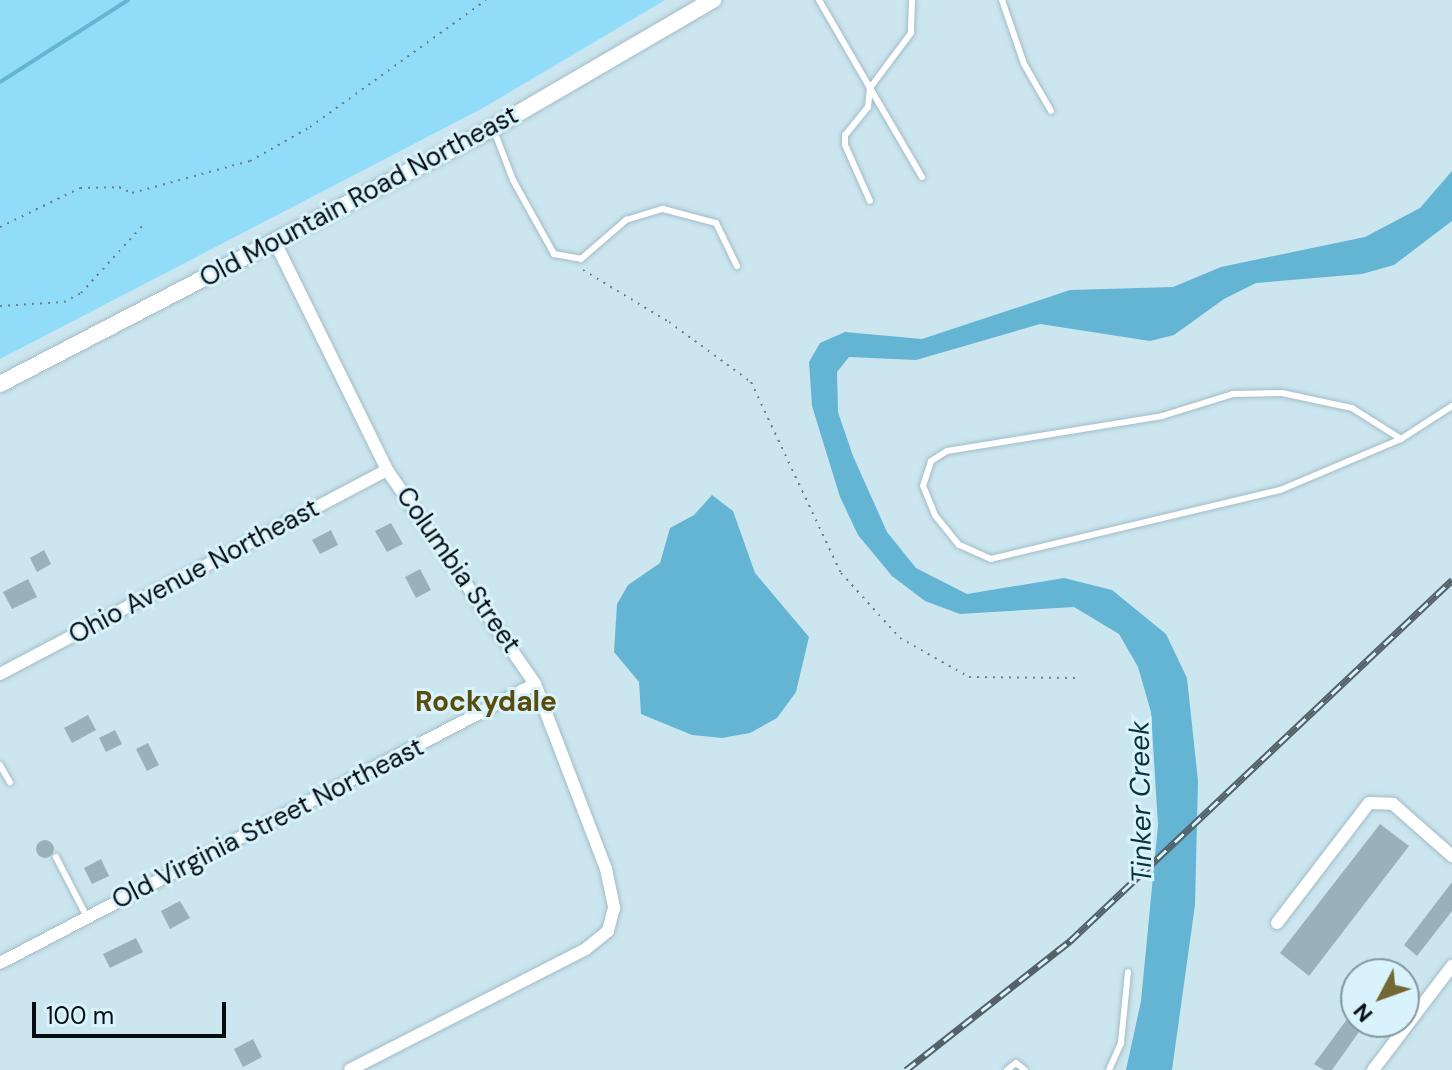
<!DOCTYPE html>
<html>
<head>
<meta charset="utf-8">
<style>
	body { margin:0 }
	#map { position:relative; width:1452px; height:1070px; overflow:hidden; background:#cce6f0; font-family:"DM Sans",sans-serif }
	div>[style] { position:absolute }
	.green>* { inset:0; background:#90dcf9 }
	.water>* { inset:0; background:#64b5d3 }
	.stream>* { height:4px; margin:-2px; padding:0 2px; transform-origin:2px; border-radius:2px; background:#64b5d3 }
	.building>* { inset:0; background:#98b1ba }
	.round { border-radius:50% }
	.path>* { height:2px; margin-top:-1px; transform-origin:0; background:repeating-linear-gradient(90deg,#6d7f86 0 2px,transparent 0 8px) }
	.roads { filter:drop-shadow(0 0 2px #a3bcc6) drop-shadow(0 0 2px #a3bcc6) }
	.service>* { height:6px; margin:-3px; padding:0 3px; transform-origin:3px; border-radius:3px; background:#fff }
	.minor>* { height:12px; margin:-6px; padding:0 6px; transform-origin:6px; border-radius:6px; background:#fff }
	.tertiary>* { height:16px; margin:-8px; padding:0 8px; transform-origin:8px; border-radius:8px; background:#fff }
	.rail>* { height:7px; margin-top:-3.5px; transform-origin:0; background:repeating-linear-gradient(90deg,#d9f3fd 0 12px,#536269 0 24px); box-sizing:border-box; border-block:2px solid #536269 }
	span { translate:-50% -50%; white-space:nowrap; text-align:center; line-height:1.15; -webkit-text-stroke:6px #d9f3fd; paint-order:stroke }
	.street-label { font-size:26px; color:#050d11 }
	.neighbourhood-label { font-size:28px; color:#594c0c; font-weight:700 }
	.water-label { font-size:28px; color:#09313e; font-style:italic }
	.north { position:absolute; left:1340px; top:958px; width:80px; height:80px; box-sizing:border-box; background:#d9f3fd; border:2px solid #84979f; border-radius:50%; rotate:229deg; font-size:22px; font-weight:700; line-height:32px; text-align:center; color:#050d11 }
	.north::after { content:''; display:block; margin:auto; width:28px; height:36px; background:#736734; clip-path:polygon(50% 0,100% 100%,50% 72%,0 100%) }
	.scale { position:absolute; left:32px; top:1002px; width:194px; height:36px; box-sizing:border-box; border:4px solid #050d11; border-top:0; padding-left:10px; font-size:24px; line-height:28px; white-space:nowrap; color:#050d11; -webkit-text-stroke:6px #d9f3fd; paint-order:stroke }
</style>
</head>
<body>
<div id="map">
	<div class="green">
		<div style="clip-path:polygon(0 0,665px 0,483px 108px,0 359px)"></div>
	</div>
	<div class="water">
		<div style="clip-path:polygon(1452px 171px,1452px 221px,1394px 265px,1362px 274px,1256px 283px,1224px 299px,1174px 335px,1150px 341px,1040px 324px,916px 360px,849px 357px,837px 372px,838px 412px,853px 456px,887px 532px,916px 568px,967px 594px,1064px 578px,1112px 590px,1166px 634px,1187px 678px,1198px 781px,1195px 905px,1172px 1070px,1126px 1070px,1141px 1001px,1158px 825px,1151px 712px,1138px 667px,1119px 634px,1074px 607px,960px 614px,925px 601px,892px 576px,858px 535px,840px 497px,812px 406px,809px 362px,820px 343px,845px 332px,922px 339px,1070px 290px,1173px 287px,1221px 267px,1365px 237px,1420px 208px)"></div>
		<div style="clip-path:polygon(712px 495px,733px 511px,755px 573px,809px 637px,796px 692px,777px 718px,750px 733px,722px 738px,692px 735px,641px 714px,639px 682px,614px 652px,617px 604px,628px 585px,660px 563px,670px 528px,694px 515px)"></div>
	</div>
	<div class="stream">
		<div style="left:0;top:82px;width:152px;rotate:-32.6deg"></div>
	</div>
	<div class="building">
		<div style="clip-path:polygon(391px 523px,403px 544px,387px 552px,375px 531px)"></div>
		<div style="clip-path:polygon(331px 530px,338px 545px,320px 554px,312px 540px)"></div>
		<div style="clip-path:polygon(44px 550px,51px 564px,37px 572px,30px 558px)"></div>
		<div style="clip-path:polygon(420px 569px,431px 590px,416px 598px,405px 577px)"></div>
		<div style="clip-path:polygon(28px 579px,37px 597px,12px 609px,3px 592px)"></div>
		<div style="clip-path:polygon(88px 715px,96px 730px,72px 743px,64px 728px)"></div>
		<div style="clip-path:polygon(115px 730px,122px 744px,106px 752px,99px 738px)"></div>
		<div style="clip-path:polygon(148px 743px,159px 765px,147px 771px,136px 749px)"></div>
		<div style="clip-path:polygon(1380px 824px,1409px 846px,1309px 976px,1280px 953px)"></div>
		<div class="round" style="left:36px;top:840px;width:18px;height:18px"></div>
		<div style="clip-path:polygon(101px 859px,109px 876px,92px 884px,84px 868px)"></div>
		<div style="clip-path:polygon(1452px 882px,1452px 911px,1417px 956px,1404px 945px)"></div>
		<div style="clip-path:polygon(180px 901px,190px 918px,170px 929px,161px 911px)"></div>
		<div style="clip-path:polygon(136px 938px,143px 952px,110px 968px,103px 954px)"></div>
		<div style="clip-path:polygon(1356px 1007px,1356px 1022px,1366px 1022px,1332px 1070px,1324px 1070px,1314px 1064px)"></div>
		<div style="clip-path:polygon(253px 1039px,262px 1057px,243px 1067px,234px 1049px)"></div>
	</div>
	<div class="path">
		<div style="left:0;top:227px;width:89px;rotate:-26deg"></div>
		<div style="left:80px;top:188px;width:39px;rotate:-1deg"></div>
		<div style="left:119px;top:187px;width:14px;rotate:25deg"></div>
		<div style="left:132px;top:193px;width:122px;rotate:-15.2deg"></div>
		<div style="left:250px;top:161px;width:69px;rotate:-29.5deg"></div>
		<div style="left:310px;top:127px;width:217px;rotate:-35.8deg"></div>
		<div style="left:583px;top:270px;width:100px;rotate:31.2deg"></div>
		<div style="left:669px;top:322px;width:102px;rotate:36.2deg"></div>
		<div style="left:751px;top:382px;width:211px;rotate:64.8deg"></div>
		<div style="left:841px;top:573px;width:88px;rotate:47.8deg"></div>
		<div style="left:900px;top:638px;width:79px;rotate:29.5deg"></div>
		<div style="left:969px;top:677px;width:109px;rotate:0.5deg"></div>
		<div style="left:0;top:306px;width:64px;rotate:-3.6deg"></div>
		<div style="left:64px;top:302px;width:19px;rotate:-28deg"></div>
		<div style="left:81px;top:293px;width:93px;rotate:-47.6deg"></div>
	</div>
	<div class="roads">
		<div class="service">
			<div style="left:819px;top:0;width:102px;rotate:59.9deg"></div>
			<div style="left:870px;top:88px;width:19px;rotate:96deg"></div>
			<div style="left:868px;top:107px;width:36px;rotate:129deg"></div>
			<div style="left:845px;top:135px;width:10px;rotate:90deg"></div>
			<div style="left:845px;top:145px;width:61px;rotate:65.9deg"></div>
			<div style="left:912px;top:0;width:33px;rotate:92deg"></div>
			<div style="left:911px;top:33px;width:69px;rotate:126.7deg"></div>
			<div style="left:870px;top:88px;width:103px;rotate:59.7deg"></div>
			<div style="left:1002px;top:0;width:68px;rotate:71deg"></div>
			<div style="left:1024px;top:64px;width:54px;rotate:60.1deg"></div>
			<div style="left:493px;top:128px;width:56px;rotate:69deg"></div>
			<div style="left:513px;top:180px;width:85px;rotate:61deg"></div>
			<div style="left:554px;top:254px;width:27px;rotate:10deg"></div>
			<div style="left:581px;top:259px;width:60px;rotate:-40.9deg"></div>
			<div style="left:626px;top:220px;width:39px;rotate:-17deg"></div>
			<div style="left:663px;top:209px;width:55px;rotate:14.8deg"></div>
			<div style="left:716px;top:223px;width:48px;rotate:64deg"></div>
			<div style="left:1282px;top:393px;width:72px;rotate:12.1deg"></div>
			<div style="left:1352px;top:408px;width:58px;rotate:32.3deg"></div>
			<div style="left:1401px;top:439px;width:131px;rotate:157.1deg"></div>
			<div style="left:1280px;top:490px;width:297px;rotate:166.6deg"></div>
			<div style="left:991px;top:559px;width:35px;rotate:-156deg"></div>
			<div style="left:959px;top:545px;width:38px;rotate:-129deg"></div>
			<div style="left:935px;top:515px;width:31px;rotate:-112deg"></div>
			<div style="left:923px;top:486px;width:26px;rotate:-72deg"></div>
			<div style="left:931px;top:461px;width:19px;rotate:-32deg"></div>
			<div style="left:947px;top:451px;width:218px;rotate:-9.2deg"></div>
			<div style="left:1162px;top:416px;width:74px;rotate:-17.2deg"></div>
			<div style="left:1233px;top:394px;width:49px;rotate:-1.2deg"></div>
			<div style="left:1401px;top:439px;width:61px;rotate:-32.9deg"></div>
			<div style="left:0;top:765px;width:20px;rotate:60deg"></div>
			<div style="left:56px;top:857px;width:68px;rotate:62.7deg"></div>
			<div style="left:1007px;top:1070px;width:11px;rotate:-38deg"></div>
			<div style="left:1016px;top:1063px;width:11px;rotate:38deg"></div>
			<div style="left:1109px;top:1070px;width:30px;rotate:-66deg"></div>
			<div style="left:1121px;top:1043px;width:71px;rotate:-84.4deg"></div>
		</div>
		<div class="minor">
			<div style="left:275px;top:242px;width:254px;rotate:63.8deg"></div>
			<div style="left:387px;top:470px;width:260px;rotate:55.3deg"></div>
			<div style="left:535px;top:684px;width:198px;rotate:69deg"></div>
			<div style="left:606px;top:869px;width:40px;rotate:78deg"></div>
			<div style="left:614px;top:908px;width:24px;rotate:105deg"></div>
			<div style="left:608px;top:931px;width:28px;rotate:141deg"></div>
			<div style="left:586px;top:949px;width:265px;rotate:152.9deg"></div>
			<div style="left:0;top:674px;width:437px;rotate:-27.8deg"></div>
			<div style="left:1277px;top:923px;width:151px;rotate:-52.5deg"></div>
			<div style="left:1369px;top:803px;width:24px;rotate:2deg"></div>
			<div style="left:1393px;top:804px;width:79px;rotate:41.4deg"></div>
			<div style="left:0;top:963px;width:603px;rotate:-27.54deg"></div>
			<div style="left:1373px;top:1070px;width:131px;rotate:-52.8deg"></div>
		</div>
		<div class="tertiary">
			<div style="left:0;top:384px;width:556px;rotate:-27.44deg"></div>
			<div style="left:493px;top:128px;width:255px;rotate:-30.2deg"></div>
		</div>
	</div>
	<div class="rail">
		<div style="left:906px;top:1070px;width:209px;rotate:-38.2deg"></div>
		<div style="left:1070px;top:941px;width:526px;rotate:-43.38deg"></div>
	</div>
	<div class="street-label">
		<span style="left:359px;top:197px;rotate:-28deg">Old Mountain Road Northeast</span>
		<span style="left:458px;top:570px;rotate:55deg">Columbia Street</span>
		<span style="left:194px;top:572px;rotate:-28deg">Ohio Avenue Northeast</span>
		<span style="left:268px;top:824px;rotate:-27deg">Old Virginia Street Northeast</span>
	</div>
	<div class="neighbourhood-label">
		<span style="left:486px;top:702px">Rockydale</span>
	</div>
	<div class="water-label">
		<span style="left:1141px;top:802px;rotate:-91deg">Tinker Creek</span>
	</div>
	<div class="north">N</div>
	<div class="scale">100 m</div>
</div>
</body>
</html>
